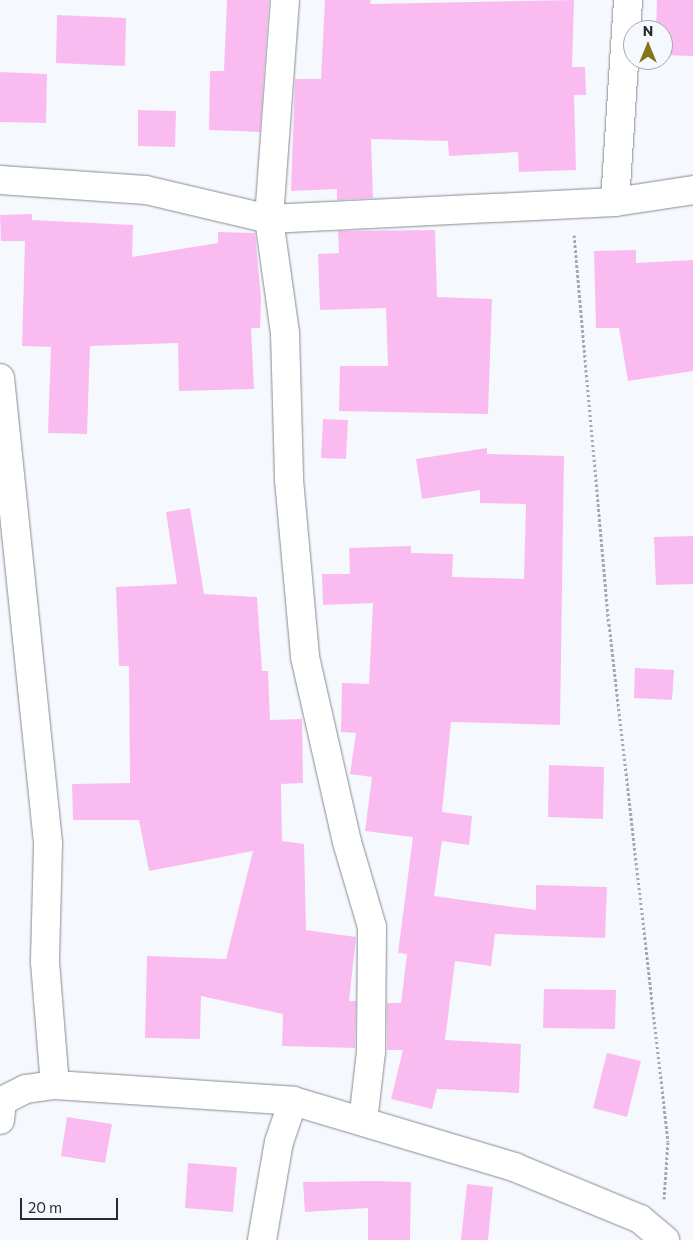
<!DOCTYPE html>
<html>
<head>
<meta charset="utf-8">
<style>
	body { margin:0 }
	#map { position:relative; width:693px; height:1240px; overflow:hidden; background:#f5f9fe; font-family:Commissioner,sans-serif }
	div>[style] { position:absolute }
	.building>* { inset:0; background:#fabcf0 }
	.path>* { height:3px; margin-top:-1.5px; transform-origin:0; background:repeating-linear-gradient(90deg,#a5a8ac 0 2.5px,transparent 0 5px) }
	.roads { filter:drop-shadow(0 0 1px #858b92) drop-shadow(0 0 1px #858b92) }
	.minor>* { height:28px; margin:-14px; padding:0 14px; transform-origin:14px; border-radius:14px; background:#fff }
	span { translate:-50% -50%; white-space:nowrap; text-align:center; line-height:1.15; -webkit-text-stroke:4px #f5f9fe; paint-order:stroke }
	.north { position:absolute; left:623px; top:20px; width:50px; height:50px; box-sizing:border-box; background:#f5f9fe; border:1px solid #a3a7ab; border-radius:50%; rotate:0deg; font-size:14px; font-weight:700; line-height:20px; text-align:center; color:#292b2e }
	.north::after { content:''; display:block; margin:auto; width:18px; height:22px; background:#857518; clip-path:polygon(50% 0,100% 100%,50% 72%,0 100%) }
	.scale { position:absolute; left:20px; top:1198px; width:98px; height:22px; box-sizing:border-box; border:2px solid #292b2e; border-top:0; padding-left:6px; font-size:15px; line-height:18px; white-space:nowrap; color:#292b2e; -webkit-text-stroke:4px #f5f9fe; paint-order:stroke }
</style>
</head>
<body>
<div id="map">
	<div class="building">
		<div style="clip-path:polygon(227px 0,269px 0,260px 132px,209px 130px,210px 71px,224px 71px)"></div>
		<div style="clip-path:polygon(325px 0,371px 0,370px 4px,574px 0,572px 67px,585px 67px,586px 95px,574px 95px,576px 170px,519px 172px,518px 152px,449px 156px,448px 141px,371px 139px,373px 198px,337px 200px,337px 189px,291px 191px,295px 79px,321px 79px)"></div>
		<div style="clip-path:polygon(657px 0,693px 0,693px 56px,663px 55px,663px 30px,656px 30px)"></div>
		<div style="clip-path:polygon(57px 15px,126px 18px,125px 66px,56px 63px)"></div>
		<div style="clip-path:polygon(0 72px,47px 74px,46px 123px,0 122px)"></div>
		<div style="clip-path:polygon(138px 110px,176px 111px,175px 147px,138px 146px)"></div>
		<div style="clip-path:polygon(32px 214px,32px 220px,133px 225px,132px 257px,218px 243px,218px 232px,255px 233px,261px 298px,260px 328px,251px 328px,254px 389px,179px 391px,178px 343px,90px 346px,87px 434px,48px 433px,51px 347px,22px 346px,25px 241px,1px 241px,0 215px)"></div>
		<div style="clip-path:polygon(435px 230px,437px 297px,492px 299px,488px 414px,339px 411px,340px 366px,388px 366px,386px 308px,320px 310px,318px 254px,339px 253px,338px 231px)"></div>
		<div style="clip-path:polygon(636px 250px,636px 263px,693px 260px,693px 371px,628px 381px,619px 328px,596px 328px,594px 251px)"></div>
		<div style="clip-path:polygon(323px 419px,348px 420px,346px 459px,321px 458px)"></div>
		<div style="clip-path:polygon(487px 448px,487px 454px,564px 456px,560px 725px,451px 722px,442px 812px,472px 816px,469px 845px,442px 841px,434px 896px,536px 910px,536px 885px,607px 887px,605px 938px,495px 934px,491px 966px,455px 961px,445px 1040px,521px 1044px,519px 1093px,437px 1089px,432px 1109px,391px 1099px,403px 1050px,387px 1050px,387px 1003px,401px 1003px,407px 954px,398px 953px,413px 837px,365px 831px,372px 777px,350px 774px,356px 733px,341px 732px,342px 683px,369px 684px,373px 603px,323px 605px,322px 574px,350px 574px,349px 548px,411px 546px,411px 553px,453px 554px,452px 577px,524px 579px,526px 504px,480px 503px,480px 490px,422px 499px,416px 459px)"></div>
		<div style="clip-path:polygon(190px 508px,204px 594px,257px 597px,262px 671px,268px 671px,270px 720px,302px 719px,303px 783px,281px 784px,282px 841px,304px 844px,306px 930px,356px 937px,349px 1001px,356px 1001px,355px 1048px,282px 1046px,283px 1014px,201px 996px,200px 1039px,145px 1038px,147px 956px,226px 959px,253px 851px,149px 871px,139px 820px,73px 820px,72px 784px,130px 783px,129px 666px,119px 666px,116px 587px,177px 584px,166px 512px)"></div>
		<div style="clip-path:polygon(693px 536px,693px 584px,656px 585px,654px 537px)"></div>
		<div style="clip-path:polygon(635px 668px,674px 670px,672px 700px,634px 698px)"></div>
		<div style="clip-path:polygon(549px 765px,604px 767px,603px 819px,548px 817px)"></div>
		<div style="clip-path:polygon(544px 989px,616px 990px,615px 1029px,543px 1028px)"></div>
		<div style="clip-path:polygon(607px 1053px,641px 1061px,627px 1117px,593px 1108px)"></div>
		<div style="clip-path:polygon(67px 1117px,112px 1124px,105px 1163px,61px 1156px)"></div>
		<div style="clip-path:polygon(188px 1163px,237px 1167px,233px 1212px,185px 1208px)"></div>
		<div style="clip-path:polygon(374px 1181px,411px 1182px,410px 1240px,368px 1240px,368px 1208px,305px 1212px,303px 1182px)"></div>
		<div style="clip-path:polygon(467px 1184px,493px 1187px,488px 1240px,461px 1240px)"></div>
	</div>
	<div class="path">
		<div style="left:574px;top:235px;width:391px;rotate:84.9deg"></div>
		<div style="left:609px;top:624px;width:521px;rotate:83.5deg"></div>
		<div style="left:668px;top:1142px;width:57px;rotate:94deg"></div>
	</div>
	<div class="roads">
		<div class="minor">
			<div style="left:285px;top:0;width:220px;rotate:94.2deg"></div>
			<div style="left:269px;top:219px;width:115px;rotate:82deg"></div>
			<div style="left:285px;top:333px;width:147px;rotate:88.4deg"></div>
			<div style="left:289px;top:480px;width:178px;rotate:84.8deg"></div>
			<div style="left:305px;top:657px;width:190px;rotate:77.2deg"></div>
			<div style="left:347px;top:842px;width:89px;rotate:73.6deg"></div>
			<div style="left:372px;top:927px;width:125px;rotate:90.5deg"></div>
			<div style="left:371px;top:1052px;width:69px;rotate:96.6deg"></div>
			<div style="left:0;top:180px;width:146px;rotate:3.9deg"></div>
			<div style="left:146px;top:190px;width:126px;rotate:13.3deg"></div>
			<div style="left:269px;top:219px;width:346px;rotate:-2.8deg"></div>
			<div style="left:615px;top:202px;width:79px;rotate:-8.7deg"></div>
			<div style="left:615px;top:202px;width:202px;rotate:-86.3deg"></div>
			<div style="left:0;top:378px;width:469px;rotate:84.1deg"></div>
			<div style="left:48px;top:845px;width:117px;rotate:91.5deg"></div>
			<div style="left:45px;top:962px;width:123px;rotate:85.4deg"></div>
			<div style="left:55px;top:1085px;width:239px;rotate:3.8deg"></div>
			<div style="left:293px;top:1101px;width:231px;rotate:16.6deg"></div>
			<div style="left:514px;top:1167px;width:136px;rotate:22.4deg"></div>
			<div style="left:640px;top:1219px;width:33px;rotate:40deg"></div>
			<div style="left:0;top:1120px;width:19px;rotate:-84deg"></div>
			<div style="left:2px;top:1101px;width:27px;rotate:-27deg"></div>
			<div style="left:26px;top:1089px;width:29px;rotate:-8deg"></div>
			<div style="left:262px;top:1240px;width:99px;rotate:-80.2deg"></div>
			<div style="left:279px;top:1142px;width:43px;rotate:-71.1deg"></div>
		</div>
	</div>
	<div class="north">N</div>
	<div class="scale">20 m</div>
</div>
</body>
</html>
